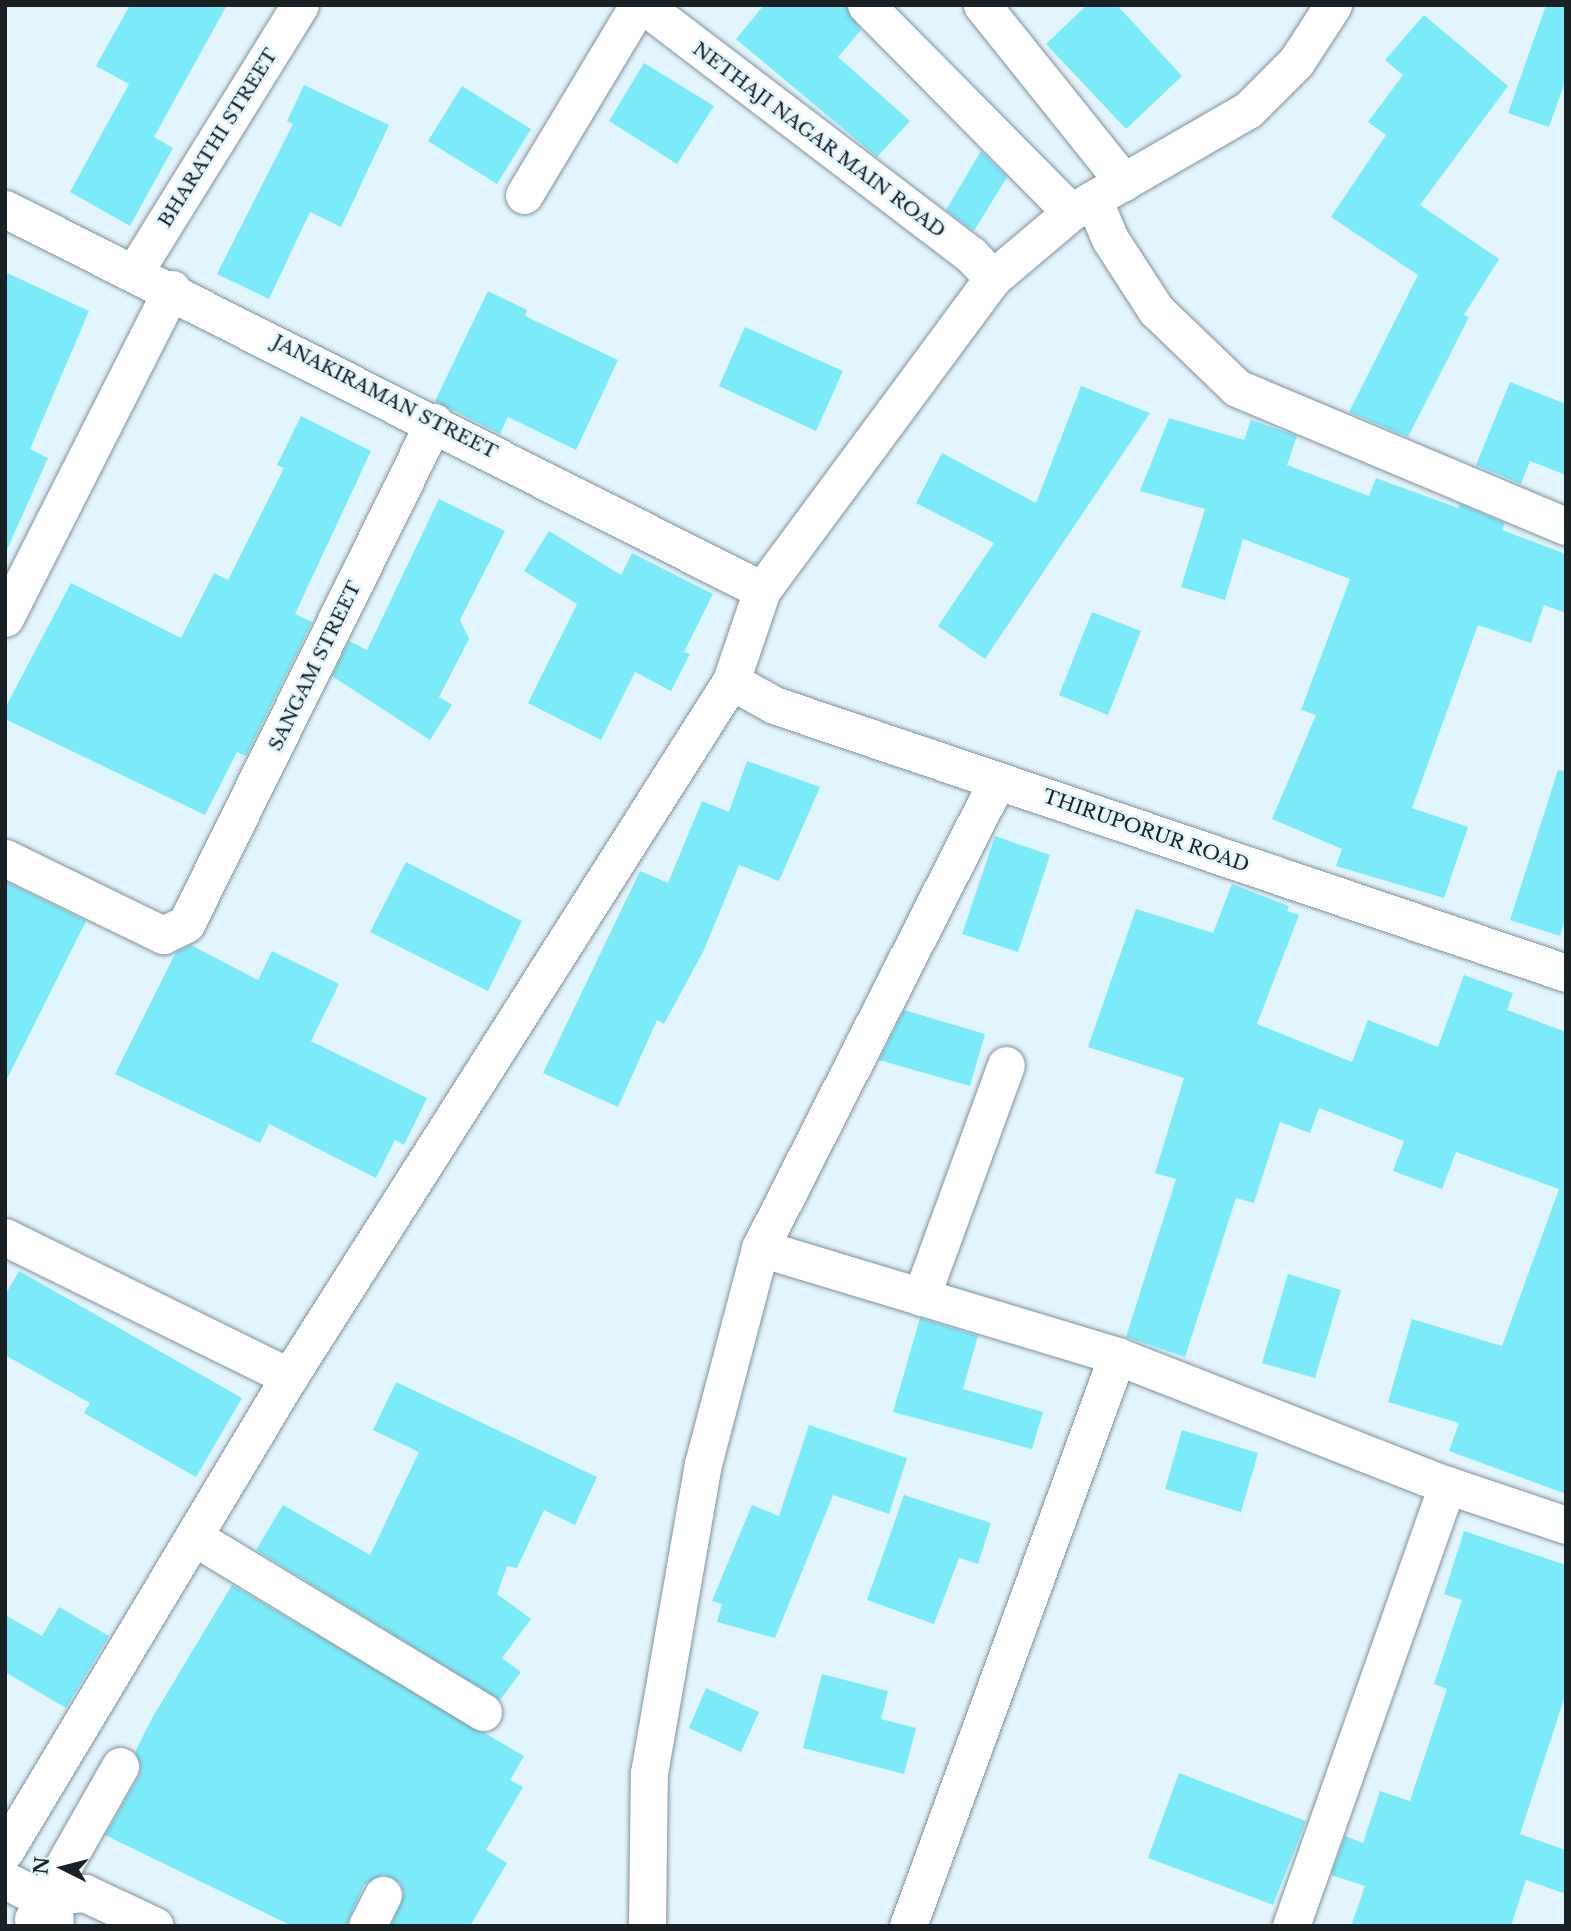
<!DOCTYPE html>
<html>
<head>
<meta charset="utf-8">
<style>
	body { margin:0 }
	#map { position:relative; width:1571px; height:1931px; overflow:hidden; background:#e2f4fe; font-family:"Libre Baskerville",serif }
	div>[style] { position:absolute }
	.building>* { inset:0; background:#7bebfa }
	.roads { filter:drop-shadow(0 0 2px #81929b) drop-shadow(0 0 2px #81929b) }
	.street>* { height:37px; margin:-18.5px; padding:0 18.5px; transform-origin:18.5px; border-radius:18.5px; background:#fff }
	span { translate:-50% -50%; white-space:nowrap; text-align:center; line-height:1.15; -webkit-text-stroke:5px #e2f4fe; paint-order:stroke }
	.street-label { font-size:19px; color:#1a2125 }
	.frame { position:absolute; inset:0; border:7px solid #1a2125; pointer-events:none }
	.north { position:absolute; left:28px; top:1833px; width:70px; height:70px; -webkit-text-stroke:5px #e2f4fe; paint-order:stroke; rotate:276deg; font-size:19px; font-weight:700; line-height:28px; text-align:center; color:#1a2125 }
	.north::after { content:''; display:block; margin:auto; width:24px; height:32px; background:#1a2125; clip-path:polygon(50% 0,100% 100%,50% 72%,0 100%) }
</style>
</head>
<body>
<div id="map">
	<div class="building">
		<div style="clip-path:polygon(130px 5px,227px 5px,154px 137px,173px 148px,130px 226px,70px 192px,129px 84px,96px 66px)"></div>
		<div style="clip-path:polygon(764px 5px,846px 5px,861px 30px,838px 57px,910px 121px,877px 157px,736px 39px)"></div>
		<div style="clip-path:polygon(1087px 5px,1117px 5px,1182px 76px,1126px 129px,1046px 44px)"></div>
		<div style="clip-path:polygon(1546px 5px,1566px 5px,1566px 79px,1549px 127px,1508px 113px)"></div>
		<div style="clip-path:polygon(1424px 15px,1508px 86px,1420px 205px,1499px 259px,1464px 315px,1469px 317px,1408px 437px,1349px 412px,1418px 275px,1331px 217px,1386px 135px,1368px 122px,1403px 75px,1385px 60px)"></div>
		<div style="clip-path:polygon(644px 63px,714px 106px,677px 164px,609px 121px)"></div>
		<div style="clip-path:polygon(304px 85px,389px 125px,341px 227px,310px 212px,269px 299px,217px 274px,293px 124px,287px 121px)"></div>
		<div style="clip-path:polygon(462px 86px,531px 129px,497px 184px,428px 141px)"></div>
		<div style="clip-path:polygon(981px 151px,1007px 177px,974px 231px,946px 210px)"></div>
		<div style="clip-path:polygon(5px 272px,89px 311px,30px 449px,48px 458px,5px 554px)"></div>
		<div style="clip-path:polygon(488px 291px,527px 310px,525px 316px,618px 360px,576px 450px,508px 417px,500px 434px,435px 401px)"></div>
		<div style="clip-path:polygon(745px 327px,843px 371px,816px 431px,719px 386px)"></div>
		<div style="clip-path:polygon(1510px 382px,1566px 404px,1566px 475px,1530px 461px,1521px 484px,1476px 465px)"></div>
		<div style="clip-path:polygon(1081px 386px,1150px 413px,985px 659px,938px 626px,994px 543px,916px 503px,942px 453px,1036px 503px)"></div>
		<div style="clip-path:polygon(301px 416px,371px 451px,295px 614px,312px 622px,246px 756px,237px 752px,205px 815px,5px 719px,5px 708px,71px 583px,181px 638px,214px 573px,228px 580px,284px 468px,277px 465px)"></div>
		<div style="clip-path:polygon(1169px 418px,1244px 440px,1251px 420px,1297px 436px,1287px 465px,1369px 496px,1376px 478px,1458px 508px,1460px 504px,1505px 523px,1502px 530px,1566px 554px,1566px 613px,1544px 605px,1531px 643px,1478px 625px,1412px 808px,1468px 827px,1444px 898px,1336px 866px,1342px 849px,1272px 819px,1316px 715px,1301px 710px,1350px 579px,1243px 539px,1225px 600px,1181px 587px,1205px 509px,1140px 491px)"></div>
		<div style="clip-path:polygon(439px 499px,505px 531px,460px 620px,469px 639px,439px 697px,452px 705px,430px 740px,332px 676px,349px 641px,367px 650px)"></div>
		<div style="clip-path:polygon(549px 531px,621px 575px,632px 553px,713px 594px,684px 652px,690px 654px,671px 691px,635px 672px,601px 740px,528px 703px,577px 604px,524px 571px)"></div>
		<div style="clip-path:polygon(1092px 612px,1141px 631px,1108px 715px,1059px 695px)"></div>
		<div style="clip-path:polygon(747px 761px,820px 787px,779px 881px,739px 865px,704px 950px,664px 1024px,657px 1020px,618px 1107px,543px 1073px,640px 871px,668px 883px,702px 801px,729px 812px)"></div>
		<div style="clip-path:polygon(1558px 770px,1566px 771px,1566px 917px,1560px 936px,1510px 920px)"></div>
		<div style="clip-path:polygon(995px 836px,1050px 855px,1018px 952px,962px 934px)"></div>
		<div style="clip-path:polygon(406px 862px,522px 921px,488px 991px,370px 932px)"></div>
		<div style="clip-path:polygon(5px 881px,86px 921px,5px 1083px)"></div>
		<div style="clip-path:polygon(1232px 884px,1289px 906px,1287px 911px,1299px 915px,1257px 1024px,1352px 1062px,1368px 1020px,1438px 1047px,1464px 975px,1513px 993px,1507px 1010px,1566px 1032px,1566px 1494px,1449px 1451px,1459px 1423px,1388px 1402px,1412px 1319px,1502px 1346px,1559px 1189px,1456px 1152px,1442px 1189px,1393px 1171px,1404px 1141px,1319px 1108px,1310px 1133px,1280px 1122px,1254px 1203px,1236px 1198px,1185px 1357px,1126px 1337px,1176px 1179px,1155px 1173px,1184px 1078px,1088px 1047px,1136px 909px,1213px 933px)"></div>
		<div style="clip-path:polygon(191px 945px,258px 980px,272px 951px,339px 984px,311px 1041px,427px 1098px,404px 1145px,395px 1140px,376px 1178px,269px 1124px,260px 1143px,115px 1074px,176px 952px)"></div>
		<div style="clip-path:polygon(904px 1010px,985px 1034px,970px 1086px,879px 1060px)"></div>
		<div style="clip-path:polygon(19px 1271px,242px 1398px,196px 1477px,84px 1413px,90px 1403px,5px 1355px,5px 1295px)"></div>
		<div style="clip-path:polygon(1288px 1274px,1341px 1290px,1315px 1378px,1262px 1363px)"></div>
		<div style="clip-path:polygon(920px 1318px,978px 1336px,963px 1389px,1043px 1412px,1032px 1449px,893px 1412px)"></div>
		<div style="clip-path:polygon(396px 1382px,597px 1477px,575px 1525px,544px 1510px,517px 1568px,507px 1566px,497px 1594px,531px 1619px,502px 1658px,521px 1672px,500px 1700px,256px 1550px,283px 1505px,370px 1555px,419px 1452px,373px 1430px)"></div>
		<div style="clip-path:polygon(809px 1425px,907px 1458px,889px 1514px,833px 1495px,775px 1638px,717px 1622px,722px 1604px,712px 1601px,752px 1505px,779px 1516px)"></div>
		<div style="clip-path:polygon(1182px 1430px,1258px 1453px,1241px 1512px,1165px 1489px)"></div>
		<div style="clip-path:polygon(904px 1495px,991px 1523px,978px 1564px,959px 1558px,934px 1624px,867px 1600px)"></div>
		<div style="clip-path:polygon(1464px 1531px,1566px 1565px,1566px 1693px,1520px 1834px,1566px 1850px,1566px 1894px,1526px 1880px,1511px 1926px,1351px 1926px,1365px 1886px,1331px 1875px,1345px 1836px,1363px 1843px,1380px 1791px,1410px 1801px,1447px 1689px,1434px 1684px,1462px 1600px,1444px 1594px)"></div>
		<div style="clip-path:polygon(232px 1585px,524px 1756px,510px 1780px,523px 1787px,486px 1850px,507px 1863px,470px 1926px,391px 1926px,404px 1893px,400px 1883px,383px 1874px,364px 1885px,346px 1926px,292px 1926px,105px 1835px,139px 1776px,141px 1765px,135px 1752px,151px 1720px)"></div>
		<div style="clip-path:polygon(59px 1607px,109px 1636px,66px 1708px,5px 1672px,5px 1615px,42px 1636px)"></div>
		<div style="clip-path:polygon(822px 1674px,888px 1691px,881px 1719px,916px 1728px,904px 1774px,803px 1748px)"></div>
		<div style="clip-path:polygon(706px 1688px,759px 1712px,741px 1752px,689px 1728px)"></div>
		<div style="clip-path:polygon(1179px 1773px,1306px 1821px,1273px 1905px,1148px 1858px)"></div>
	</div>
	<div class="roads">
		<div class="street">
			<div style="left:643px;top:5px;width:412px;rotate:37.3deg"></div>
			<div style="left:971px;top:255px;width:32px;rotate:46deg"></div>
			<div style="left:866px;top:5px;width:291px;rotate:45.3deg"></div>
			<div style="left:982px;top:5px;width:227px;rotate:51.3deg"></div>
			<div style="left:524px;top:195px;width:222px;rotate:-59deg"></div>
			<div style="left:1093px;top:199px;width:43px;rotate:67deg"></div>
			<div style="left:1110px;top:239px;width:85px;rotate:57.1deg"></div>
			<div style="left:1156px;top:310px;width:112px;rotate:43.9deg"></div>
			<div style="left:1237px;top:388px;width:357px;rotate:22.8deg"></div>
			<div style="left:5px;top:209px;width:847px;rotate:26.72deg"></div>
			<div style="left:135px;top:271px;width:313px;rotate:-58.2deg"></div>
			<div style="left:5px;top:618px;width:369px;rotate:-63.1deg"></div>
			<div style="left:731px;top:681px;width:49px;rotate:29.2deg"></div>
			<div style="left:774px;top:705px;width:836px;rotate:18.69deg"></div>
			<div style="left:5px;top:858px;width:176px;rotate:26deg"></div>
			<div style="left:163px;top:935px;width:25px;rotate:-26deg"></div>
			<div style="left:186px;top:924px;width:560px;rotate:-63.71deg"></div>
			<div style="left:5px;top:1237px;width:317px;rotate:26.2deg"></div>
			<div style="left:760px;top:1248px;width:373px;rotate:16.8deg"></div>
			<div style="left:1117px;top:1356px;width:354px;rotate:21.4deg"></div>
			<div style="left:1447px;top:1485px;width:126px;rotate:18.6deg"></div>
			<div style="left:921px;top:1297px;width:247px;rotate:-69.9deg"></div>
			<div style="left:194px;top:1537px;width:338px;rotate:31.2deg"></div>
			<div style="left:5px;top:1851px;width:553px;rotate:-59.07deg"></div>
			<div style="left:289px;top:1377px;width:824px;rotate:-57.58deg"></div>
			<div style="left:731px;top:681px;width:96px;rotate:-71.2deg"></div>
			<div style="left:762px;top:590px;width:388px;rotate:-53.5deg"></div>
			<div style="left:993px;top:278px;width:102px;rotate:-40.2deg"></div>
			<div style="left:1071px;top:212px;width:204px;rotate:-30deg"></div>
			<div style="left:1248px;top:110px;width:68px;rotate:-45deg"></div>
			<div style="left:1296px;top:62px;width:68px;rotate:-57deg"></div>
			<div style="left:5px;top:1880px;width:44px;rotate:27.1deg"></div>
			<div style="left:44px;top:1900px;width:22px;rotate:120deg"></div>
			<div style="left:54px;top:1905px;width:13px;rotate:-51deg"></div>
			<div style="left:62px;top:1895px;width:23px;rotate:-5deg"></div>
			<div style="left:85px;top:1893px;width:77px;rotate:25.2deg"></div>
			<div style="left:55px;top:1926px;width:21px;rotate:-93deg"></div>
			<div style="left:54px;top:1905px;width:11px;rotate:-153deg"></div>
			<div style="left:44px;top:1900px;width:154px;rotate:-60.4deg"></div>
			<div style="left:367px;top:1926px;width:35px;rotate:-63deg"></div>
			<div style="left:647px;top:1926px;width:153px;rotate:-89.3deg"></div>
			<div style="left:649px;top:1773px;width:314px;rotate:-80.1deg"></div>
			<div style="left:703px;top:1464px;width:223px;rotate:-75.2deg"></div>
			<div style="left:760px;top:1248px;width:524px;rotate:-63.09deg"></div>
			<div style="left:908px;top:1926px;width:607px;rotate:-69.86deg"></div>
			<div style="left:1291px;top:1926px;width:468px;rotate:-70.5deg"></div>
		</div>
	</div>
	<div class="street-label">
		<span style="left:218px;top:138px;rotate:-58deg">BHARATHI STREET</span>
		<span style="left:819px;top:140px;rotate:37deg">NETHAJI NAGAR MAIN ROAD</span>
		<span style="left:385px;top:397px;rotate:27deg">JANAKIRAMAN STREET</span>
		<span style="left:315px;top:666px;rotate:-64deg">SANGAM STREET</span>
		<span style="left:1146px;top:831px;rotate:19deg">THIRUPORUR ROAD</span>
	</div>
	<div class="frame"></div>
	<div class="north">N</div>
</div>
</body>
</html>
